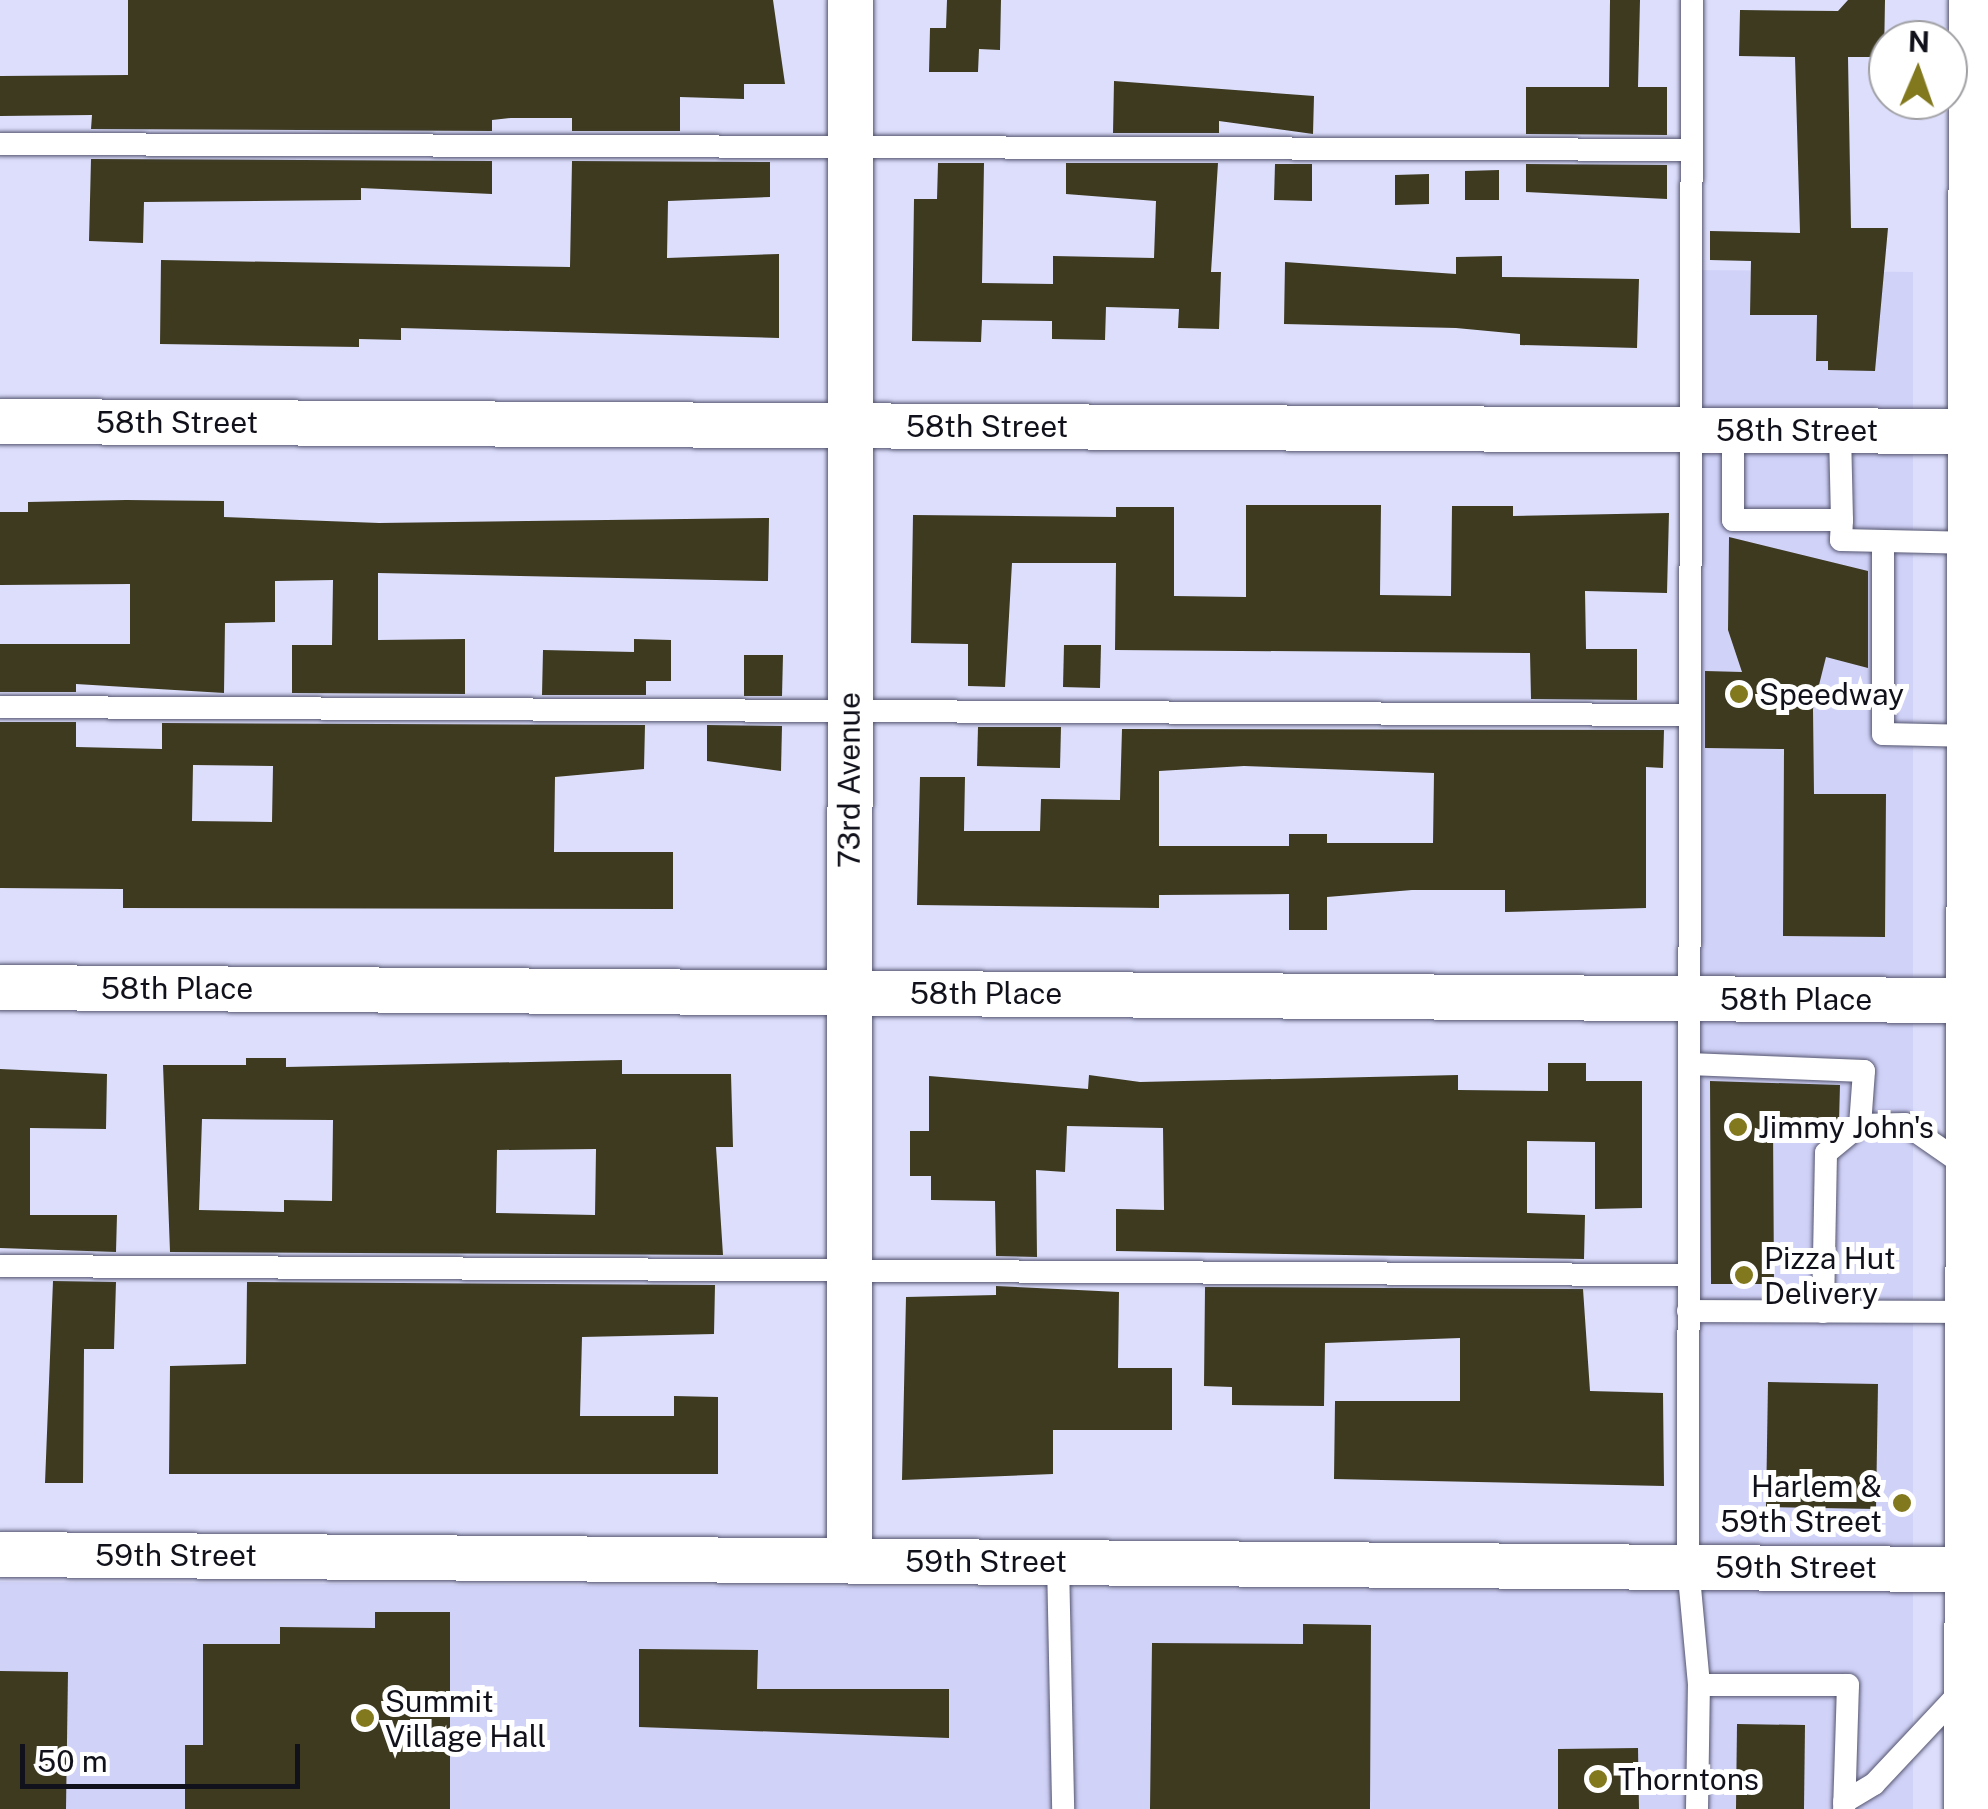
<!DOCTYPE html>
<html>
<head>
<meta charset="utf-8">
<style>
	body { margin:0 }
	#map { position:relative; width:1988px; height:1809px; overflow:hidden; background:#dcdefc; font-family:"Public Sans",sans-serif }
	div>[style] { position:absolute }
	.built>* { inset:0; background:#d1d2f8 }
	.building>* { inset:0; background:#3d3a20 }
	.roads { filter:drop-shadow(0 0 2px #54556f) drop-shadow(0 0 2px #54556f) }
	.lane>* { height:22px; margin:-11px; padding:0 11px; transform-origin:11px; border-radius:11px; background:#fff }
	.street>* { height:45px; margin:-22.5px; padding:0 22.5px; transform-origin:22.5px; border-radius:22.5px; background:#fff }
	.primary>* { height:55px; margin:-27.5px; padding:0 27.5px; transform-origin:27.5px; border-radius:27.5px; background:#fff }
	.dots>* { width:28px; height:28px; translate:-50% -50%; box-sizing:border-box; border:5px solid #fff; border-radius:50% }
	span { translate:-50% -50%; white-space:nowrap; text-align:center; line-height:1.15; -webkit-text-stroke:10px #fff; paint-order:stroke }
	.street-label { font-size:30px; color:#11111b }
	.poi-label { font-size:30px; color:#11111b }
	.left { translate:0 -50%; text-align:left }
	.right { translate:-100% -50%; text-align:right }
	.north { position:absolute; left:1868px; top:20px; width:100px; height:100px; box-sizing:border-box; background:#fff; border:2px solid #a0a0a4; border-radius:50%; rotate:2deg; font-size:28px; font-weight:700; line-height:40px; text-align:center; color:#11111b }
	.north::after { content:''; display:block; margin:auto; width:35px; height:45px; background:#82781d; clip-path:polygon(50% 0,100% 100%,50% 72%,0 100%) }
	.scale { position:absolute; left:20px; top:1744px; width:280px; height:45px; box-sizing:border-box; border:5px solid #11111b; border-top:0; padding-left:12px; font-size:30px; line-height:35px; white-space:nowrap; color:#11111b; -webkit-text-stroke:8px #fff; paint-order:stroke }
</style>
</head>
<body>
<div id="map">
	<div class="built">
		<div style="clip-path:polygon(1698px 270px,1913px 272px,1913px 1809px,0 1809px,0 1582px,1689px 1592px)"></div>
	</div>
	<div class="building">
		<div style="clip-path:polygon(128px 0,773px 0,785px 84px,744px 84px,744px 99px,680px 97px,680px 131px,572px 131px,572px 118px,511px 118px,492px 120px,492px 131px,91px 129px,92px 115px,0 116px,0 76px,128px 75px)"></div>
		<div style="clip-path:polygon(947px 0,1001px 0,1000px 50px,979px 49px,978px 72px,929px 72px,930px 28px,946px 28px)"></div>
		<div style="clip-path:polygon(1610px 0,1640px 0,1638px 87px,1667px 87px,1667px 135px,1526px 134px,1526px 87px,1609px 87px)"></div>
		<div style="clip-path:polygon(1848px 0,1885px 0,1884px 57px,1848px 57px,1851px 228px,1888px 228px,1875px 371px,1828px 370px,1828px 361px,1816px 361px,1817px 315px,1750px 315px,1751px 261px,1710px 260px,1710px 231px,1800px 233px,1795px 57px,1739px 56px,1740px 10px,1838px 11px)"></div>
		<div style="clip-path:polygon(1114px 81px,1314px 96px,1313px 134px,1219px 121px,1219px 133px,1113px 133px)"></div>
		<div style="clip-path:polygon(91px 159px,492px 161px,492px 194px,361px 188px,361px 200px,144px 202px,143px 243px,89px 241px)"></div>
		<div style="clip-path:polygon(572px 161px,770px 162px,770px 197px,668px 201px,667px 258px,779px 254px,779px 338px,401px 328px,401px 340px,359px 339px,359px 347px,160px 344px,161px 260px,570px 267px)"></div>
		<div style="clip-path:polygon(938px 163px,984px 163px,982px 283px,1053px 284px,1053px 256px,1154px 258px,1156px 201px,1066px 194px,1066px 163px,1218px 163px,1211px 272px,1221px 272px,1219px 329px,1178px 328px,1179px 309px,1106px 307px,1105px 340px,1052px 339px,1052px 321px,982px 320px,981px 342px,912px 341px,914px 199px,937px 199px)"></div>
		<div style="clip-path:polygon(1275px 164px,1312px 164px,1312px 201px,1274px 200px)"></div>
		<div style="clip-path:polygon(1526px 164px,1667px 165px,1667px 199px,1526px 192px)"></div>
		<div style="clip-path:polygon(1499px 170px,1499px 200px,1465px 200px,1465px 171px)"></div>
		<div style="clip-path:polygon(1429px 174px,1429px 204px,1395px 205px,1395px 175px)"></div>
		<div style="clip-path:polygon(1502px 256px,1502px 277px,1639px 279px,1637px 348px,1520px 345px,1520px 334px,1456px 328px,1284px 324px,1285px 262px,1456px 274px,1456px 257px)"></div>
		<div style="clip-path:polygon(126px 500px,224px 501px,224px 517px,379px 523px,769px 518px,768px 581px,378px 573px,378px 640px,465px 639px,465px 694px,292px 693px,292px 645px,332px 645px,333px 580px,275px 581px,275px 622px,225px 623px,224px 693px,76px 684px,76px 692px,0 692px,0 644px,130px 644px,130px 584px,0 585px,0 512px,28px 512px,28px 502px)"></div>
		<div style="clip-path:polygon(1246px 505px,1381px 505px,1380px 595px,1451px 596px,1452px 506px,1513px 506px,1513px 516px,1669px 513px,1667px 593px,1585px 591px,1586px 649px,1637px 649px,1637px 700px,1531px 699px,1530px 653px,1115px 650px,1116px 563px,1012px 563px,1005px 687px,968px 686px,968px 644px,911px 643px,913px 515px,1116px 517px,1116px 507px,1174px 507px,1174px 596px,1246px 597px)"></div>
		<div style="clip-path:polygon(1729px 537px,1868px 571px,1868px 668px,1826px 657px,1813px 709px,1814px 794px,1886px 794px,1885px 937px,1783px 936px,1784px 749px,1705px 748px,1705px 671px,1742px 672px,1728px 630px)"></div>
		<div style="clip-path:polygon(634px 639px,671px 640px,671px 681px,646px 681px,646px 695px,542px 695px,543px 650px,634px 652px)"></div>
		<div style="clip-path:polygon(1064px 645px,1101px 645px,1100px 688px,1063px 687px)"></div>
		<div style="clip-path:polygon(744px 655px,783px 655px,782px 696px,744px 696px)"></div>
		<div style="clip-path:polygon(evenodd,0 722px,76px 722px,76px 747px,162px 749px,162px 723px,645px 725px,644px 769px,555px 777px,554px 852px,673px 852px,673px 909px,123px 908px,123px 889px,0 888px,0 722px,193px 765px,273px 766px,272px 822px,192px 821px,193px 765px)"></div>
		<div style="clip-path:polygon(707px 725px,782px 726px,781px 771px,707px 761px)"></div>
		<div style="clip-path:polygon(978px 727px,1061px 727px,1060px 768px,977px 766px)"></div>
		<div style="clip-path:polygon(evenodd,1122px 729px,1664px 730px,1663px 768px,1646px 767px,1646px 908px,1505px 912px,1505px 890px,1412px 890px,1327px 897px,1327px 930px,1289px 930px,1289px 894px,1159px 895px,1159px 908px,917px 905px,920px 777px,965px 777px,964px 831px,1040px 831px,1041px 799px,1120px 800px,1122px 729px,1244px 766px,1434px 773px,1433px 843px,1327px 843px,1327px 834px,1289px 834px,1289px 846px,1159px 846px,1159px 771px,1244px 766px)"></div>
		<div style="clip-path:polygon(evenodd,246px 1058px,286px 1058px,286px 1067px,622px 1060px,622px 1074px,731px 1074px,733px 1147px,716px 1147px,723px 1255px,170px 1252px,163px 1065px,246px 1065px,246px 1058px,202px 1119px,333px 1120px,332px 1201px,284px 1200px,284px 1212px,199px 1210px,202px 1119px,246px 1058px,596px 1149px,595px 1215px,496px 1213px,497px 1150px,596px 1149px)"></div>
		<div style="clip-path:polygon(1548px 1063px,1586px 1063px,1586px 1081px,1642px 1081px,1642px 1208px,1595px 1209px,1595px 1142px,1527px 1141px,1527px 1213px,1585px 1215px,1584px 1259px,1116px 1251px,1116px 1209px,1164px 1210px,1163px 1128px,1067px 1126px,1065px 1172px,1036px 1170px,1037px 1257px,996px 1256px,995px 1201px,931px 1200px,931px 1176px,910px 1176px,910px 1131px,929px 1131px,929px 1076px,1088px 1089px,1089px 1075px,1140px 1082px,1458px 1075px,1458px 1090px,1548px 1091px)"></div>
		<div style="clip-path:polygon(0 1069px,107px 1074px,106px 1129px,30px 1128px,30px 1215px,117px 1215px,116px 1252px,0 1248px)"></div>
		<div style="clip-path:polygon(1710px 1081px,1840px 1085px,1839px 1123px,1773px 1123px,1774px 1284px,1711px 1284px)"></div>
		<div style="clip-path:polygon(53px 1281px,116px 1282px,114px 1349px,84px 1349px,83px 1483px,45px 1483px)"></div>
		<div style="clip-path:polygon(247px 1282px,715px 1285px,714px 1334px,582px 1337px,580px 1416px,674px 1416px,674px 1396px,718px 1397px,718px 1474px,169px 1474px,170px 1366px,246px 1364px)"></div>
		<div style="clip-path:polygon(996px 1286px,1119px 1292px,1118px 1368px,1172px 1368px,1172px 1430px,1053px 1430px,1053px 1474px,902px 1480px,906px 1297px,996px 1295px)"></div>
		<div style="clip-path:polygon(1205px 1287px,1583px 1289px,1590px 1391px,1663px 1393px,1664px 1486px,1334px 1479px,1335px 1401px,1460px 1401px,1460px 1338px,1325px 1343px,1324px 1406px,1232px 1405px,1232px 1387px,1204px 1386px)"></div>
		<div style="clip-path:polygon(1768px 1382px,1878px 1384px,1876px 1509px,1766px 1507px)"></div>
		<div style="clip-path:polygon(375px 1612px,450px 1612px,450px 1809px,185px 1809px,185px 1745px,203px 1745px,203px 1644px,280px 1644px,280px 1627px,375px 1628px)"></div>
		<div style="clip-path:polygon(1303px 1624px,1371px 1625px,1370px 1809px,1150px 1809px,1152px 1643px,1303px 1644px)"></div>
		<div style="clip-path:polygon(639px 1649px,758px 1650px,757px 1689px,949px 1689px,949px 1738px,639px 1727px)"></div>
		<div style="clip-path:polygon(0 1671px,68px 1672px,66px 1809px,0 1809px)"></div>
		<div style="clip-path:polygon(1737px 1724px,1805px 1725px,1804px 1809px,1736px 1809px)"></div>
		<div style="clip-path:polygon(1638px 1748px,1639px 1809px,1558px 1809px,1558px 1749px)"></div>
	</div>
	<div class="roads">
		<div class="lane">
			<div style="left:1692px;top:0;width:1566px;rotate:90.15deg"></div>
			<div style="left:1688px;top:1566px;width:120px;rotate:84.7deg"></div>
			<div style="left:0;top:144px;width:1692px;rotate:0.2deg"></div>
			<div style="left:1733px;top:430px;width:90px;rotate:90deg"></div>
			<div style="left:1733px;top:520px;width:109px"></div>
			<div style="left:1842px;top:520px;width:89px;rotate:-91.3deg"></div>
			<div style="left:1842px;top:520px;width:20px;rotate:93deg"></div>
			<div style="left:1841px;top:540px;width:134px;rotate:1.3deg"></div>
			<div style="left:1883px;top:541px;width:193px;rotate:90deg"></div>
			<div style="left:1883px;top:734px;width:91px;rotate:1.3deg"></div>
			<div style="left:0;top:707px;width:1690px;rotate:0.27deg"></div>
			<div style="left:1689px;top:1064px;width:175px;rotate:2.3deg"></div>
			<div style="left:1864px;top:1071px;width:54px;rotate:94.2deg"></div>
			<div style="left:1860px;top:1125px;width:44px;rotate:140.5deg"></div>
			<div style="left:1826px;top:1153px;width:159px;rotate:91.1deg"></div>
			<div style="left:1860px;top:1125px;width:45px;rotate:-1.3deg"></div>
			<div style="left:1905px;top:1124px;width:79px;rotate:34.7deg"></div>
			<div style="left:0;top:1266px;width:1688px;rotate:0.31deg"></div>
			<div style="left:1688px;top:1311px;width:284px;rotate:0.2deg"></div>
			<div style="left:1058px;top:1562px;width:247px;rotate:88.8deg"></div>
			<div style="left:1844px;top:1802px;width:35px;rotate:-31deg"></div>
			<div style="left:1874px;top:1784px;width:132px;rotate:-46.8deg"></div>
			<div style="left:1697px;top:1809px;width:124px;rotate:-89.1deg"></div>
			<div style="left:1699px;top:1685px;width:149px"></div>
			<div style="left:1848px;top:1685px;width:124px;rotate:91.8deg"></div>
		</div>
		<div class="street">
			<div style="left:0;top:421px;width:1975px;rotate:0.29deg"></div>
			<div style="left:0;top:987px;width:1973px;rotate:0.38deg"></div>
			<div style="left:0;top:1554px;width:1971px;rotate:0.44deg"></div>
			<div style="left:849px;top:1560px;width:1560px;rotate:-89.96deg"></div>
		</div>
		<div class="primary">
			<div style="left:1971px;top:1809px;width:1809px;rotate:-89.84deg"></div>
		</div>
	</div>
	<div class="dots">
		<div style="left:1739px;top:694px;background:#82781d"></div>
		<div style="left:1738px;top:1127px;background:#82781d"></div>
		<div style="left:1744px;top:1275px;background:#82781d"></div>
		<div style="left:1902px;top:1503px;background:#82781d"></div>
		<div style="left:365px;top:1718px;background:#82781d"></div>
		<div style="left:1598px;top:1779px;background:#82781d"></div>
	</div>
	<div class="street-label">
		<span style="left:177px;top:422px">58th Street</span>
		<span style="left:987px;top:426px">58th Street</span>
		<span style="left:1797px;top:430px">58th Street</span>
		<span style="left:849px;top:780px;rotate:-90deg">73rd Avenue</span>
		<span style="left:177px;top:988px">58th Place</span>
		<span style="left:986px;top:993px">58th Place</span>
		<span style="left:1796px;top:999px">58th Place</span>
		<span style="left:176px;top:1555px">59th Street</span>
		<span style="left:986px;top:1561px">59th Street</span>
		<span style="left:1796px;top:1567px">59th Street</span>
	</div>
	<div class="poi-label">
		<span class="left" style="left:1759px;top:694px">Speedway</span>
		<span class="left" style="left:1758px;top:1127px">Jimmy John's</span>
		<span class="left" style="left:1764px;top:1275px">Pizza Hut<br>Delivery</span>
		<span class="right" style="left:1882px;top:1503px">Harlem &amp;<br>59th Street</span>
		<span class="left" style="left:385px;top:1718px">Summit<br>Village Hall</span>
		<span class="left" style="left:1618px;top:1779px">Thorntons</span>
	</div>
	<div class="north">N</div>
	<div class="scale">50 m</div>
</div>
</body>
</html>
